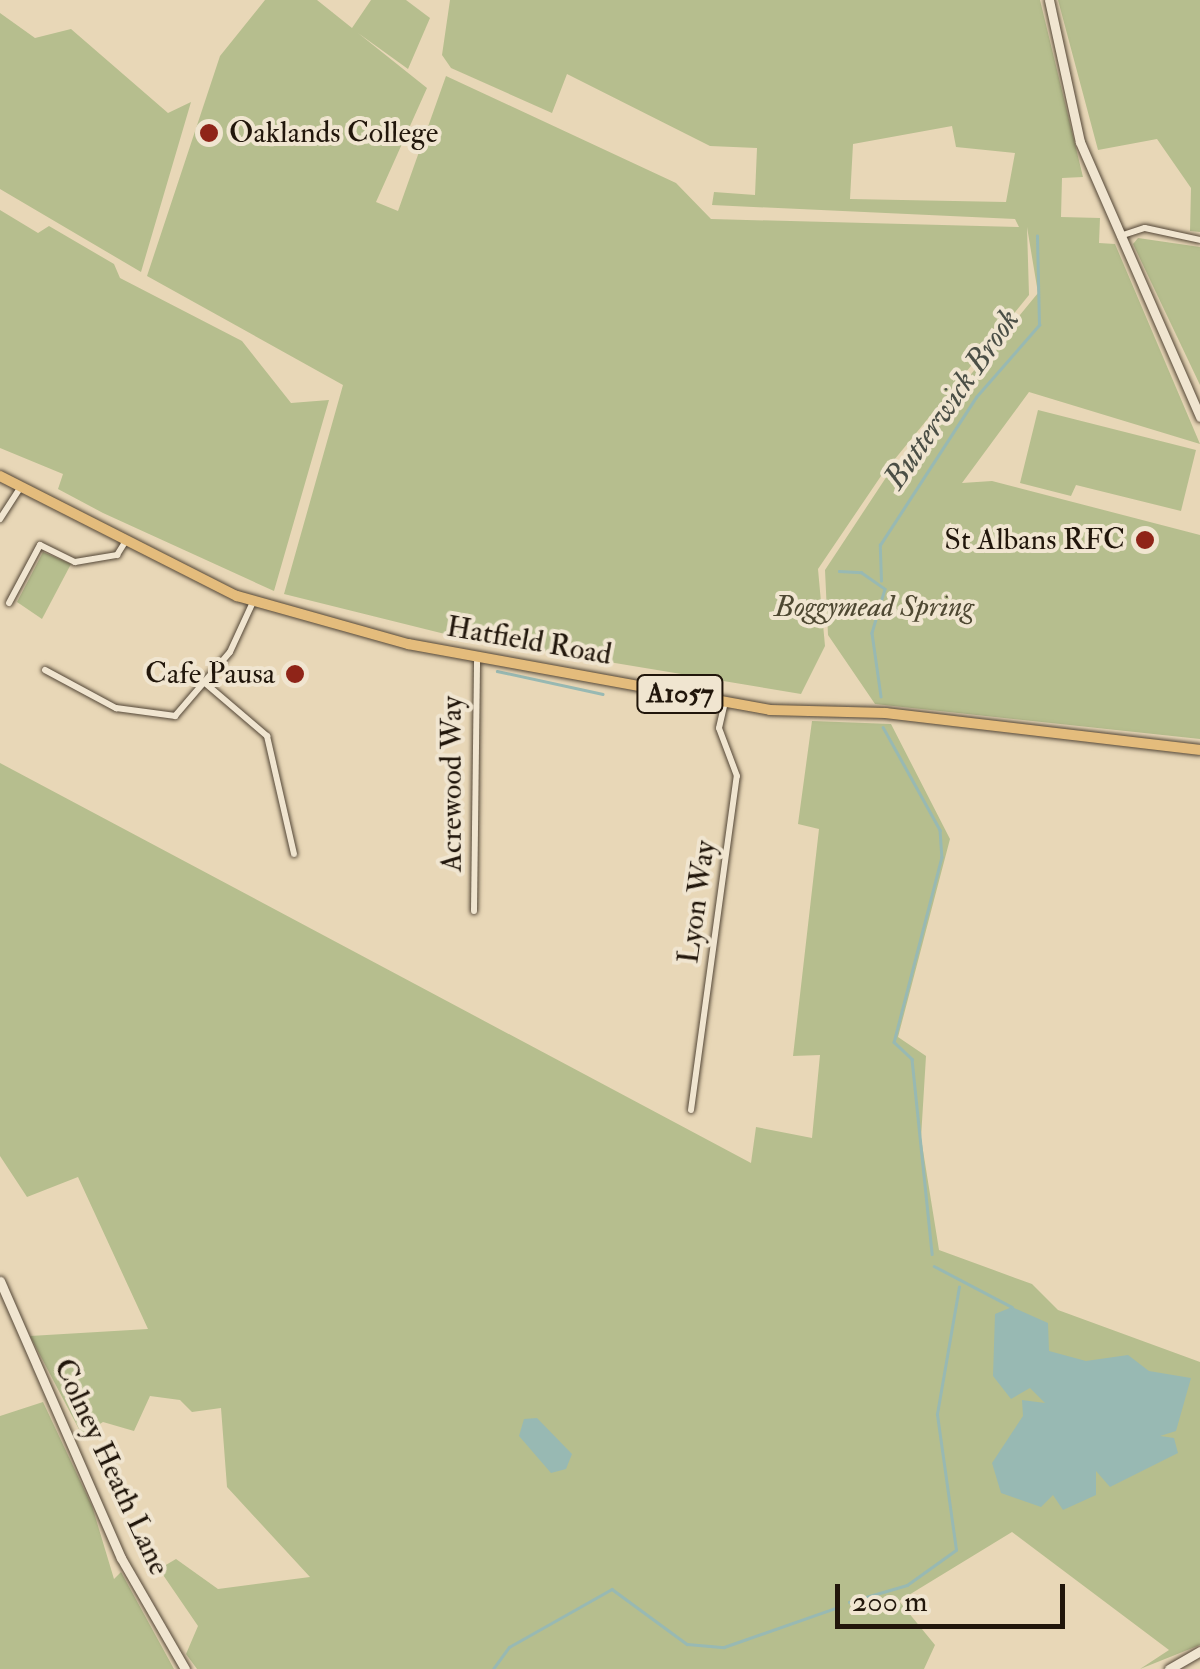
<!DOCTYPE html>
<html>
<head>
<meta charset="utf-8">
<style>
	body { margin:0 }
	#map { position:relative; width:1200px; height:1669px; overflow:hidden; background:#e8d7b7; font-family:"IM FELL Double Pica",serif }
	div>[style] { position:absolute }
	.green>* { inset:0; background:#b6be8e }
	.water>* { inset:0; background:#98b9b3 }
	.stream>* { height:2.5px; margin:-1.25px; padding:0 1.25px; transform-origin:1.25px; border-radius:1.25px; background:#98b9b3 }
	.roads { filter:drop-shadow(0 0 2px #534636) drop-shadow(0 0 2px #534636) }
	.minor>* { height:6px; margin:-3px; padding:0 3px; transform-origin:3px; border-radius:3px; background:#f0e5d0 }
	.tertiary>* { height:9px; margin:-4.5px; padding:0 4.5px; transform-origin:4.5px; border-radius:4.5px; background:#f0e5d0 }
	.primary>* { height:10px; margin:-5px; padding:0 5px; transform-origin:5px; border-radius:5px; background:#e4bc7c }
	.dots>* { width:28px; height:28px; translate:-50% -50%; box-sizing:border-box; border:5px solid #f0e5d0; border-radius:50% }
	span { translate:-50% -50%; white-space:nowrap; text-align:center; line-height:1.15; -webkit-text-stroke:8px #f0e5d0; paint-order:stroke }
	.shield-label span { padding:2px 8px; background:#f0e5d0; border:2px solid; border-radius:8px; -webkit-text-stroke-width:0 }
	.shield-label { font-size:28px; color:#21160b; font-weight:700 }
	.poi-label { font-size:30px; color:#21160b }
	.left { translate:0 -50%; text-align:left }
	.right { translate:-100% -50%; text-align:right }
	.park-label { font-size:30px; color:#4e4832; font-style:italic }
	.street-label { font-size:30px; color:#21160b }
	.water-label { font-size:32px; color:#4b4f46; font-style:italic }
	.scale { position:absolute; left:835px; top:1584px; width:230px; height:45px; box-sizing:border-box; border:5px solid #21160b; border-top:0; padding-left:12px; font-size:30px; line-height:35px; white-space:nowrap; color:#21160b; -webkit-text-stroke:8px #f0e5d0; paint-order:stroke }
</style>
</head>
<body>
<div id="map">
	<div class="green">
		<div style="clip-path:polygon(evenodd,265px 0,317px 0,352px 28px,371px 0,406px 0,430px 18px,408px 69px,358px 33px,427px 88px,376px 202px,398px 211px,446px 76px,676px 183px,711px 219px,1019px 227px,1015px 219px,712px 205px,714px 192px,755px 195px,757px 148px,710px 146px,567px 74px,552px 113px,451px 68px,442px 55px,450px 0,1040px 0,1083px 177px,1062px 178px,1061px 217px,1100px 218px,1099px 243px,1115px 244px,1200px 444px,1029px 392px,962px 483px,992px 481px,1200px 535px,1200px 739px,875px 704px,828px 635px,825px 570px,887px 476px,1038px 293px,1027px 227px,1029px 295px,881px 476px,818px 569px,825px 646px,801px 694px,453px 636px,284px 594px,343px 385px,147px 276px,220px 56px,265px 0,952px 126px,956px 147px,1015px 153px,1006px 202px,850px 199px,853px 144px,952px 126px)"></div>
		<div style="clip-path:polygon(1058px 0,1200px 0,1200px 232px,1190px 231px,1191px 188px,1157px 139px,1098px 150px)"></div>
		<div style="clip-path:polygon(0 13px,35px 38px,71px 29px,168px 113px,191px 102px,141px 272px,0 189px)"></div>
		<div style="clip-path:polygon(0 210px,38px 233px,49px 226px,114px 264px,120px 278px,242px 341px,291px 403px,329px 400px,274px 591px,103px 513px,58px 489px,63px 474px,0 448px)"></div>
		<div style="clip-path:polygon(1138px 238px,1200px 247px,1200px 385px,1133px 244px)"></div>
		<div style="clip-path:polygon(1038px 410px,1196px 450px,1181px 511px,1076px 485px,1071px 496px,1020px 483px)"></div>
		<div style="clip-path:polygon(43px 552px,71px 564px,42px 619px,17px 602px)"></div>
		<div style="clip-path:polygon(812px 721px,891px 724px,950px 839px,898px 1037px,926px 1056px,921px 1138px,939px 1250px,1032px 1284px,1058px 1310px,1200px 1362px,1200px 1645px,1140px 1669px,1169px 1650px,1012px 1532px,899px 1601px,935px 1645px,924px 1669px,197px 1669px,186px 1654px,198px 1626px,159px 1569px,176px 1559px,218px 1589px,310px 1577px,227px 1487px,221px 1408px,192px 1412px,180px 1400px,150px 1396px,134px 1431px,103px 1422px,82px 1435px,30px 1336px,148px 1329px,78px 1177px,27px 1197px,0 1156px,0 763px,751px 1163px,756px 1127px,812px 1138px,820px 1055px,793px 1056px,819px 829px,798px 824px)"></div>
		<div style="clip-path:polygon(43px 1402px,92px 1506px,114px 1579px,121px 1572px,174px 1669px,0 1669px,0 1416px)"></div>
	</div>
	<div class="water">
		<div style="clip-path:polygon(1012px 1307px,1048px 1323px,1049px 1351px,1086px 1361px,1128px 1355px,1149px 1371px,1191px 1378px,1176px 1431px,1160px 1436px,1174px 1438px,1178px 1453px,1110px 1487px,1096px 1471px,1096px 1495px,1063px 1510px,1053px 1495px,1041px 1507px,1001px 1493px,992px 1463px,1023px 1416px,1022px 1400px,1045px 1403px,1030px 1388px,1011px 1399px,993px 1376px,995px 1314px)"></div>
		<div style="clip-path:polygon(537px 1418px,572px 1454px,566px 1469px,551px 1473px,519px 1436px,524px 1419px)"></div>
	</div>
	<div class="stream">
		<div style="left:839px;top:571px;width:22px;rotate:3deg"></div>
		<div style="left:861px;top:572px;width:29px;rotate:35deg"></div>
		<div style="left:885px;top:589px;width:46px;rotate:106.5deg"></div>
		<div style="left:872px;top:633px;width:64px;rotate:81.9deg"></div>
		<div style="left:881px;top:581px;width:36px;rotate:-92deg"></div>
		<div style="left:880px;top:545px;width:176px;rotate:-57deg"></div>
		<div style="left:976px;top:397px;width:96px;rotate:-48.8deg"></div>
		<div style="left:1039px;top:325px;width:89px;rotate:-91.3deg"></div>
		<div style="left:497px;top:671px;width:108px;rotate:12.2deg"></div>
		<div style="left:883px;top:727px;width:118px;rotate:61deg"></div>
		<div style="left:940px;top:830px;width:27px;rotate:86deg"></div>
		<div style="left:942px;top:857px;width:191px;rotate:104.5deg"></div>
		<div style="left:894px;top:1042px;width:25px;rotate:43deg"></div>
		<div style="left:912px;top:1059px;width:196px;rotate:84.1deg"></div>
		<div style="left:934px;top:1266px;width:88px;rotate:27.7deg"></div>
		<div style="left:849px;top:1602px;width:60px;rotate:-16.3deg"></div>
		<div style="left:907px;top:1585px;width:60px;rotate:-35.5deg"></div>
		<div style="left:956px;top:1550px;width:137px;rotate:-98deg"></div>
		<div style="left:937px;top:1414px;width:129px;rotate:-80.2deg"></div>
		<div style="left:493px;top:1669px;width:27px;rotate:-54deg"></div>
		<div style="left:509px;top:1647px;width:118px;rotate:-29.4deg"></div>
		<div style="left:612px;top:1589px;width:93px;rotate:36.3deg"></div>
		<div style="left:687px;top:1644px;width:37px;rotate:5deg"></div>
		<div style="left:724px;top:1647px;width:121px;rotate:-19.3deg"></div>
	</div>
	<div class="roads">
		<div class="minor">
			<div style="left:1120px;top:236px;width:26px;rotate:-18deg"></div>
			<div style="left:1145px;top:228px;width:56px;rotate:12.3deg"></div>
			<div style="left:0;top:519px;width:37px;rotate:-57deg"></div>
			<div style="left:9px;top:603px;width:66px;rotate:-61.9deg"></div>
			<div style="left:40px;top:545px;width:39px;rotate:26deg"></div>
			<div style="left:75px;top:562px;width:43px;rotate:-9.5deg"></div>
			<div style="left:117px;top:555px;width:13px;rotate:-58deg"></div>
			<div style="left:45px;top:670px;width:81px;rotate:28.2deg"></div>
			<div style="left:116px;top:708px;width:60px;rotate:7.7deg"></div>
			<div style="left:175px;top:716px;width:84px;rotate:-49.3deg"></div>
			<div style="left:230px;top:652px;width:55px;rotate:-65.3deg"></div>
			<div style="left:205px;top:683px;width:82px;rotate:40.5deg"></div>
			<div style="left:267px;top:736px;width:121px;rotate:77.1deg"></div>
			<div style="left:474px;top:911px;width:254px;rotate:-89.3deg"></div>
			<div style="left:691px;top:1110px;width:337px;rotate:-82.2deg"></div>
			<div style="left:737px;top:776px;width:51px;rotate:-110.6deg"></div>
			<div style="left:719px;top:728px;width:26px;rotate:-77deg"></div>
		</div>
		<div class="tertiary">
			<div style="left:1049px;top:0;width:145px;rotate:77.7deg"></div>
			<div style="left:1080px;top:142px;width:300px;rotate:66.4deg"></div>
			<div style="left:0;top:1281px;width:302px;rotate:66.4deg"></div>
			<div style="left:121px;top:1558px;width:128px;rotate:60deg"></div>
			<div style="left:1169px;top:1669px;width:36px;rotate:-30deg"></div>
		</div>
		<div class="primary">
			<div style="left:0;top:476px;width:266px;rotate:26.9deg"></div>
			<div style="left:237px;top:596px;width:178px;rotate:15.7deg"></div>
			<div style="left:408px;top:644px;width:368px;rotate:10.3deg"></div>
			<div style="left:770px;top:710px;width:116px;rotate:1.5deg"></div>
			<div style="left:886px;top:713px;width:316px;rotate:6.7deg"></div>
		</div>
	</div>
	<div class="dots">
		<div style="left:209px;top:133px;background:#8f2418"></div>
		<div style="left:1145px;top:540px;background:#8f2418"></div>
		<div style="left:295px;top:674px;background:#8f2418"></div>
	</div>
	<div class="shield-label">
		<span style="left:680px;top:694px">A1057</span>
	</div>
	<div class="poi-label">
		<span class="left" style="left:229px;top:133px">Oaklands College</span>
		<span class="right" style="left:1125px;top:540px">St Albans RFC</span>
		<span class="right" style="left:275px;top:674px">Cafe Pausa</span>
	</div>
	<div class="park-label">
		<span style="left:874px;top:607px">Boggymead Spring</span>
	</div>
	<div class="street-label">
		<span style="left:529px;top:641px;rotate:10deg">Hatfield Road</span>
		<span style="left:452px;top:784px;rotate:-90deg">Acrewood Way</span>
		<span style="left:697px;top:902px;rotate:-82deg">Lyon Way</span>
		<span style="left:111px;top:1467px;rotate:65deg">Colney Heath Lane</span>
	</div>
	<div class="water-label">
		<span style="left:952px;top:399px;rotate:-55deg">Butterwick Brook</span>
	</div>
	<div class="scale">200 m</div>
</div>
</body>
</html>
